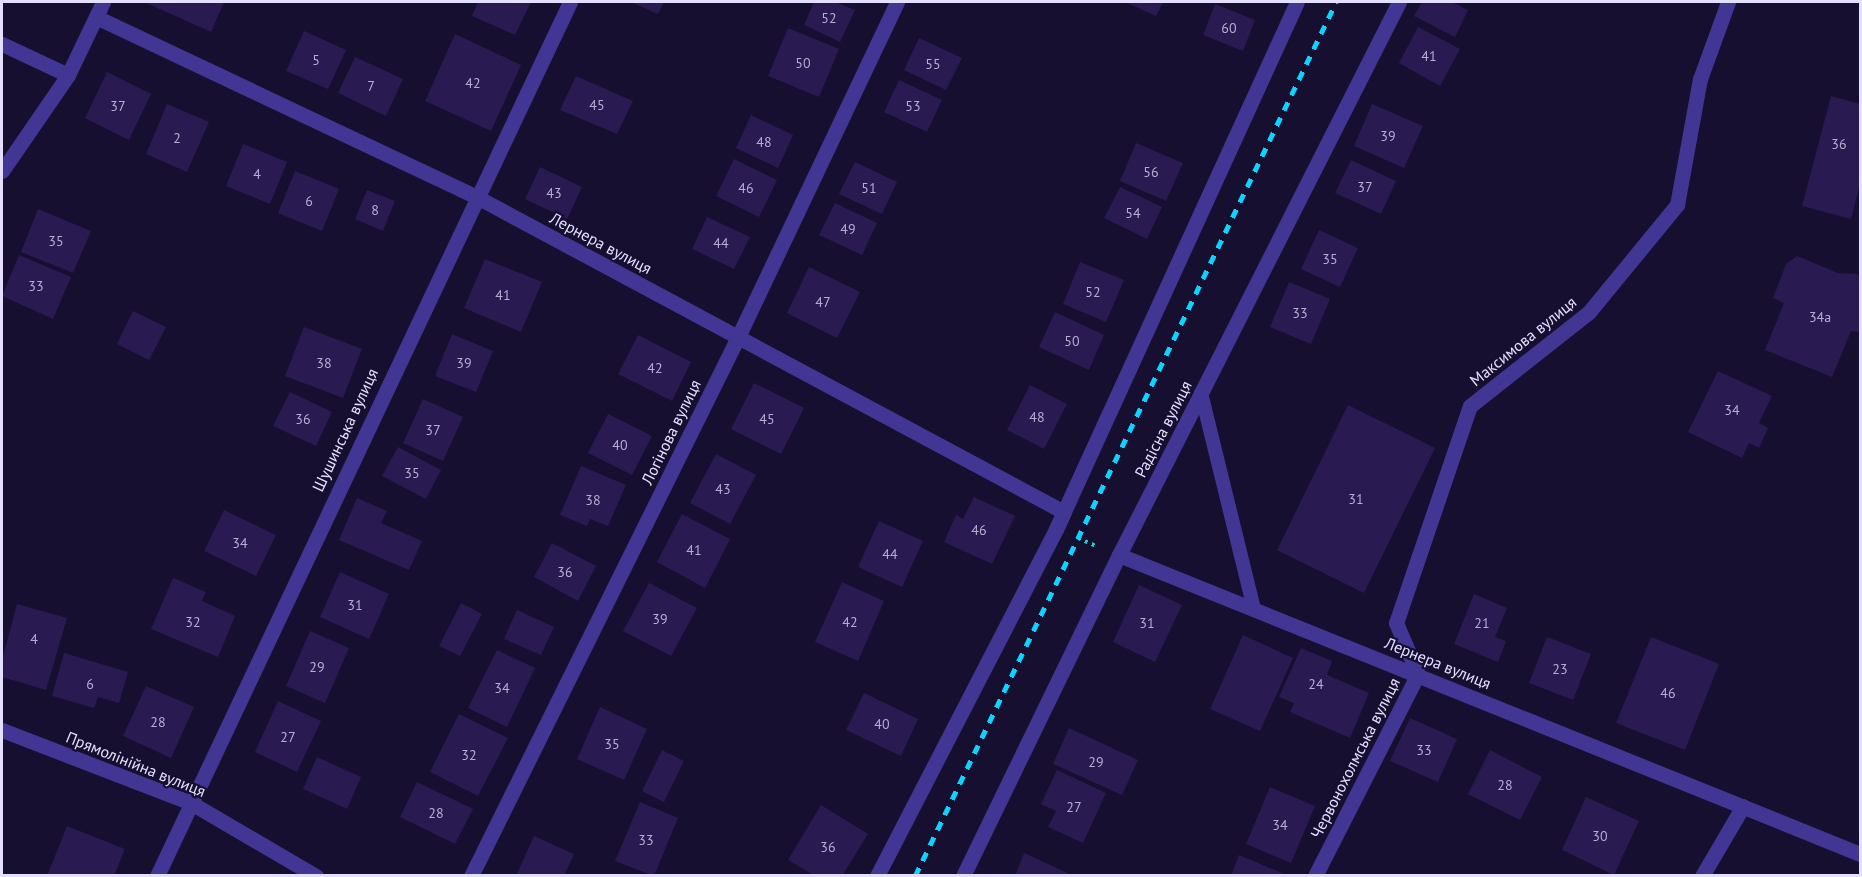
<!DOCTYPE html>
<html>
<head>
<meta charset="utf-8">
<style>
	body { margin:0 }
	#map { position:relative; width:1862px; height:877px; overflow:hidden; background:#170f30; font-family:"PT Sans",sans-serif }
	div>[style] { position:absolute }
	.building>* { inset:0; background:#291a52 }
	.path>* { height:4px; margin-top:-2px; transform-origin:0; background:repeating-linear-gradient(90deg,#25c9cc 0 3px,transparent 0 7.5px) }
	.service>* { height:14px; margin:-7px; padding:0 7px; transform-origin:7px; border-radius:7px; background:#413693 }
	.minor>* { height:15px; margin:-7.5px; padding:0 7.5px; transform-origin:7.5px; border-radius:7.5px; background:#413693 }
	.rail>* { height:4.5px; margin-top:-2.25px; transform-origin:0; background:repeating-linear-gradient(90deg,#0ad4ff 0 9px,transparent 0 17px) }
	span { translate:-50% -50%; white-space:nowrap; text-align:center; line-height:1.15; -webkit-text-stroke:4.5px #170f30; paint-order:stroke }
	.number-label { font-size:14px; color:#b5add4 }
	.number-label span { -webkit-text-stroke-width:0 }
	.street-label { font-size:16px; color:#e4deff }
	.frame { position:absolute; inset:0; border:3px solid #e4deff; pointer-events:none }
</style>
</head>
<body>
<div id="map">
	<div class="building">
		<div style="clip-path:polygon(144px 2px,224px 2px,211px 32px)"></div>
		<div style="clip-path:polygon(478px 2px,531px 2px,515px 35px,472px 16px)"></div>
		<div style="clip-path:polygon(631px 2px,664px 2px,658px 14px)"></div>
		<div style="clip-path:polygon(814px 2px,835px 2px,855px 10px,840px 42px,804px 25px)"></div>
		<div style="clip-path:polygon(1125px 2px,1163px 2px,1156px 16px)"></div>
		<div style="clip-path:polygon(1422px 2px,1452px 2px,1468px 10px,1455px 37px,1414px 16px)"></div>
		<div style="clip-path:polygon(1215px 4px,1255px 20px,1243px 51px,1203px 35px)"></div>
		<div style="clip-path:polygon(1418px 27px,1460px 49px,1440px 86px,1399px 63px)"></div>
		<div style="clip-path:polygon(788px 28px,839px 49px,819px 97px,768px 76px)"></div>
		<div style="clip-path:polygon(304px 31px,346px 50px,328px 89px,286px 71px)"></div>
		<div style="clip-path:polygon(455px 34px,521px 65px,491px 131px,425px 101px)"></div>
		<div style="clip-path:polygon(919px 38px,962px 58px,946px 90px,904px 70px)"></div>
		<div style="clip-path:polygon(355px 57px,403px 79px,386px 116px,338px 93px)"></div>
		<div style="clip-path:polygon(107px 72px,151px 94px,129px 140px,85px 118px)"></div>
		<div style="clip-path:polygon(576px 76px,633px 101px,617px 134px,560px 110px)"></div>
		<div style="clip-path:polygon(899px 80px,942px 100px,927px 132px,884px 112px)"></div>
		<div style="clip-path:polygon(1831px 96px,1860px 104px,1860px 184px,1851px 219px,1802px 206px)"></div>
		<div style="clip-path:polygon(167px 104px,209px 122px,187px 172px,146px 154px)"></div>
		<div style="clip-path:polygon(1372px 104px,1423px 126px,1404px 168px,1354px 146px)"></div>
		<div style="clip-path:polygon(751px 115px,793px 135px,778px 168px,736px 148px)"></div>
		<div style="clip-path:polygon(1136px 143px,1183px 163px,1166px 201px,1120px 181px)"></div>
		<div style="clip-path:polygon(243px 144px,287px 162px,270px 204px,226px 186px)"></div>
		<div style="clip-path:polygon(734px 159px,777px 180px,759px 217px,716px 196px)"></div>
		<div style="clip-path:polygon(1351px 160px,1396px 181px,1381px 214px,1335px 193px)"></div>
		<div style="clip-path:polygon(855px 162px,897px 182px,882px 214px,839px 194px)"></div>
		<div style="clip-path:polygon(540px 167px,582px 187px,567px 219px,525px 199px)"></div>
		<div style="clip-path:polygon(295px 171px,339px 189px,322px 231px,278px 213px)"></div>
		<div style="clip-path:polygon(1120px 187px,1162px 207px,1147px 239px,1104px 218px)"></div>
		<div style="clip-path:polygon(367px 190px,395px 201px,383px 231px,355px 219px)"></div>
		<div style="clip-path:polygon(835px 203px,877px 223px,862px 255px,819px 235px)"></div>
		<div style="clip-path:polygon(38px 209px,91px 231px,73px 273px,21px 252px)"></div>
		<div style="clip-path:polygon(707px 217px,750px 237px,734px 269px,692px 249px)"></div>
		<div style="clip-path:polygon(1319px 230px,1358px 248px,1340px 287px,1301px 269px)"></div>
		<div style="clip-path:polygon(19px 255px,71px 277px,53px 319px,2px 296px)"></div>
		<div style="clip-path:polygon(1797px 256px,1838px 273px,1857px 274px,1860px 278px,1860px 332px,1851px 331px,1832px 377px,1765px 350px,1784px 303px,1773px 298px,1786px 264px)"></div>
		<div style="clip-path:polygon(485px 259px,542px 282px,521px 332px,464px 308px)"></div>
		<div style="clip-path:polygon(1080px 262px,1124px 280px,1106px 322px,1063px 304px)"></div>
		<div style="clip-path:polygon(809px 267px,860px 292px,837px 338px,787px 313px)"></div>
		<div style="clip-path:polygon(1289px 282px,1330px 299px,1311px 344px,1270px 327px)"></div>
		<div style="clip-path:polygon(133px 311px,166px 327px,149px 360px,117px 344px)"></div>
		<div style="clip-path:polygon(1055px 312px,1104px 335px,1089px 370px,1039px 347px)"></div>
		<div style="clip-path:polygon(304px 327px,362px 349px,343px 398px,285px 376px)"></div>
		<div style="clip-path:polygon(452px 334px,493px 351px,476px 392px,435px 376px)"></div>
		<div style="clip-path:polygon(638px 335px,691px 362px,672px 401px,618px 374px)"></div>
		<div style="clip-path:polygon(1718px 371px,1772px 396px,1759px 423px,1768px 428px,1759px 448px,1749px 443px,1742px 458px,1688px 432px)"></div>
		<div style="clip-path:polygon(754px 383px,804px 408px,781px 454px,731px 429px)"></div>
		<div style="clip-path:polygon(1030px 385px,1067px 404px,1044px 449px,1007px 430px)"></div>
		<div style="clip-path:polygon(290px 392px,332px 412px,316px 446px,273px 426px)"></div>
		<div style="clip-path:polygon(423px 399px,463px 417px,443px 461px,403px 443px)"></div>
		<div style="clip-path:polygon(1348px 405px,1435px 448px,1364px 593px,1277px 550px)"></div>
		<div style="clip-path:polygon(608px 414px,652px 436px,632px 475px,588px 453px)"></div>
		<div style="clip-path:polygon(398px 447px,441px 470px,426px 499px,382px 476px)"></div>
		<div style="clip-path:polygon(716px 454px,756px 475px,730px 524px,690px 503px)"></div>
		<div style="clip-path:polygon(581px 466px,626px 485px,608px 526px,590px 519px,587px 526px,560px 515px)"></div>
		<div style="clip-path:polygon(974px 497px,1015px 516px,992px 564px,944px 542px,956px 515px,963px 519px)"></div>
		<div style="clip-path:polygon(357px 498px,387px 511px,381px 523px,422px 541px,409px 570px,339px 540px)"></div>
		<div style="clip-path:polygon(224px 510px,276px 535px,256px 576px,204px 551px)"></div>
		<div style="clip-path:polygon(682px 514px,730px 539px,705px 588px,657px 562px)"></div>
		<div style="clip-path:polygon(879px 521px,923px 541px,902px 587px,858px 567px)"></div>
		<div style="clip-path:polygon(552px 543px,596px 566px,578px 601px,534px 577px)"></div>
		<div style="clip-path:polygon(340px 572px,389px 594px,369px 639px,320px 617px)"></div>
		<div style="clip-path:polygon(173px 578px,206px 592px,202px 601px,235px 616px,218px 657px,151px 629px)"></div>
		<div style="clip-path:polygon(842px 582px,884px 601px,858px 661px,815px 642px)"></div>
		<div style="clip-path:polygon(649px 583px,697px 608px,671px 656px,623px 631px)"></div>
		<div style="clip-path:polygon(1139px 585px,1182px 605px,1155px 662px,1113px 642px)"></div>
		<div style="clip-path:polygon(1474px 594px,1507px 608px,1495px 637px,1506px 641px,1498px 662px,1454px 644px)"></div>
		<div style="clip-path:polygon(461px 603px,482px 614px,460px 656px,439px 646px)"></div>
		<div style="clip-path:polygon(17px 604px,67px 618px,46px 690px,2px 677px,2px 660px)"></div>
		<div style="clip-path:polygon(517px 610px,554px 627px,541px 655px,504px 639px)"></div>
		<div style="clip-path:polygon(310px 631px,349px 648px,325px 703px,286px 686px)"></div>
		<div style="clip-path:polygon(1243px 635px,1293px 658px,1260px 731px,1210px 709px)"></div>
		<div style="clip-path:polygon(1547px 637px,1591px 654px,1573px 700px,1529px 683px)"></div>
		<div style="clip-path:polygon(1651px 637px,1719px 664px,1685px 750px,1616px 723px)"></div>
		<div style="clip-path:polygon(1301px 648px,1332px 661px,1327px 675px,1369px 693px,1350px 738px,1290px 712px,1294px 703px,1279px 697px)"></div>
		<div style="clip-path:polygon(497px 650px,535px 668px,507px 727px,468px 708px)"></div>
		<div style="clip-path:polygon(64px 653px,128px 672px,119px 703px,98px 697px,94px 708px,52px 696px)"></div>
		<div style="clip-path:polygon(146px 686px,194px 707px,171px 758px,123px 736px)"></div>
		<div style="clip-path:polygon(864px 693px,918px 719px,901px 756px,846px 730px)"></div>
		<div style="clip-path:polygon(278px 701px,321px 721px,297px 772px,255px 752px)"></div>
		<div style="clip-path:polygon(600px 707px,647px 729px,624px 780px,577px 759px)"></div>
		<div style="clip-path:polygon(459px 714px,508px 738px,478px 796px,430px 772px)"></div>
		<div style="clip-path:polygon(1410px 718px,1457px 739px,1438px 782px,1390px 761px)"></div>
		<div style="clip-path:polygon(1069px 728px,1138px 760px,1122px 795px,1053px 764px)"></div>
		<div style="clip-path:polygon(662px 750px,684px 761px,664px 802px,642px 791px)"></div>
		<div style="clip-path:polygon(1490px 750px,1542px 777px,1520px 820px,1468px 794px)"></div>
		<div style="clip-path:polygon(317px 757px,361px 777px,347px 809px,303px 789px)"></div>
		<div style="clip-path:polygon(1057px 770px,1106px 793px,1083px 843px,1048px 827px,1056px 811px,1041px 804px)"></div>
		<div style="clip-path:polygon(417px 782px,473px 809px,455px 844px,400px 817px)"></div>
		<div style="clip-path:polygon(1270px 787px,1315px 806px,1291px 863px,1246px 844px)"></div>
		<div style="clip-path:polygon(1586px 797px,1639px 821px,1614px 875px,1562px 850px)"></div>
		<div style="clip-path:polygon(640px 802px,678px 818px,654px 876px,615px 861px)"></div>
		<div style="clip-path:polygon(821px 805px,868px 834px,842px 876px,815px 876px,788px 860px)"></div>
		<div style="clip-path:polygon(67px 826px,125px 849px,114px 876px,47px 876px)"></div>
		<div style="clip-path:polygon(534px 836px,574px 854px,564px 876px,516px 876px)"></div>
		<div style="clip-path:polygon(1024px 853px,1074px 876px,1015px 876px)"></div>
		<div style="clip-path:polygon(1239px 855px,1284px 874px,1283px 876px,1231px 876px)"></div>
	</div>
	<div class="path">
		<div style="left:1078px;top:538px;width:20px;rotate:24deg"></div>
	</div>
	<div class="service">
		<div style="left:1201px;top:393px;width:222px;rotate:76.2deg"></div>
	</div>
	<div class="minor">
		<div style="left:96px;top:17px;width:419px;rotate:25.3deg"></div>
		<div style="left:475px;top:196px;width:668px;rotate:28.21deg"></div>
		<div style="left:1064px;top:512px;width:19px;rotate:115deg"></div>
		<div style="left:2px;top:44px;width:73px;rotate:25.2deg"></div>
		<div style="left:2px;top:171px;width:116px;rotate:-55.5deg"></div>
		<div style="left:68px;top:75px;width:81px;rotate:-64.4deg"></div>
		<div style="left:1119px;top:555px;width:799px;rotate:21.97deg"></div>
		<div style="left:2px;top:730px;width:203px;rotate:21.1deg"></div>
		<div style="left:191px;top:803px;width:145px;rotate:30.3deg"></div>
		<div style="left:157px;top:876px;width:967px;rotate:-64.71deg"></div>
		<div style="left:471px;top:876px;width:602px;rotate:-63.65deg"></div>
		<div style="left:738px;top:337px;width:371px;rotate:-64.6deg"></div>
		<div style="left:877px;top:876px;width:390px;rotate:-62.7deg"></div>
		<div style="left:1056px;top:529px;width:579px;rotate:-65.43deg"></div>
		<div style="left:963px;top:876px;width:357px;rotate:-64.1deg"></div>
		<div style="left:1119px;top:555px;width:620px;rotate:-63.15deg"></div>
		<div style="left:1315px;top:876px;width:227px;rotate:-63deg"></div>
		<div style="left:1418px;top:674px;width:56px;rotate:-113.3deg"></div>
		<div style="left:1396px;top:623px;width:229px;rotate:-71.2deg"></div>
		<div style="left:1470px;top:406px;width:152px;rotate:-38.3deg"></div>
		<div style="left:1589px;top:312px;width:139px;rotate:-50.6deg"></div>
		<div style="left:1677px;top:205px;width:128px;rotate:-79.7deg"></div>
		<div style="left:1700px;top:79px;width:82px;rotate:-70deg"></div>
		<div style="left:1702px;top:876px;width:81px;rotate:-59.6deg"></div>
	</div>
	<div class="rail">
		<div style="left:915px;top:876px;width:970px;rotate:-64.28deg"></div>
	</div>
	<div class="number-label">
		<span style="left:829px;top:18px">52</span>
		<span style="left:1229px;top:28px">60</span>
		<span style="left:1429px;top:56px">41</span>
		<span style="left:316px;top:60px">5</span>
		<span style="left:803px;top:63px">50</span>
		<span style="left:933px;top:64px">55</span>
		<span style="left:473px;top:83px">42</span>
		<span style="left:371px;top:86px">7</span>
		<span style="left:597px;top:105px">45</span>
		<span style="left:118px;top:106px">37</span>
		<span style="left:913px;top:106px">53</span>
		<span style="left:1388px;top:136px">39</span>
		<span style="left:177px;top:138px">2</span>
		<span style="left:764px;top:142px">48</span>
		<span style="left:1839px;top:144px">36</span>
		<span style="left:1151px;top:172px">56</span>
		<span style="left:257px;top:174px">4</span>
		<span style="left:1365px;top:187px">37</span>
		<span style="left:746px;top:188px">46</span>
		<span style="left:869px;top:188px">51</span>
		<span style="left:554px;top:193px">43</span>
		<span style="left:309px;top:201px">6</span>
		<span style="left:375px;top:210px">8</span>
		<span style="left:1133px;top:213px">54</span>
		<span style="left:848px;top:229px">49</span>
		<span style="left:56px;top:241px">35</span>
		<span style="left:721px;top:243px">44</span>
		<span style="left:1330px;top:259px">35</span>
		<span style="left:36px;top:286px">33</span>
		<span style="left:1093px;top:292px">52</span>
		<span style="left:503px;top:295px">41</span>
		<span style="left:823px;top:302px">47</span>
		<span style="left:1300px;top:313px">33</span>
		<span style="left:1820px;top:317px">34а</span>
		<span style="left:1072px;top:341px">50</span>
		<span style="left:324px;top:363px">38</span>
		<span style="left:464px;top:363px">39</span>
		<span style="left:655px;top:368px">42</span>
		<span style="left:1732px;top:410px">34</span>
		<span style="left:1037px;top:417px">48</span>
		<span style="left:303px;top:419px">36</span>
		<span style="left:767px;top:419px">45</span>
		<span style="left:433px;top:430px">37</span>
		<span style="left:620px;top:445px">40</span>
		<span style="left:412px;top:473px">35</span>
		<span style="left:723px;top:489px">43</span>
		<span style="left:1356px;top:499px">31</span>
		<span style="left:593px;top:500px">38</span>
		<span style="left:979px;top:530px">46</span>
		<span style="left:240px;top:543px">34</span>
		<span style="left:694px;top:550px">41</span>
		<span style="left:890px;top:554px">44</span>
		<span style="left:565px;top:572px">36</span>
		<span style="left:355px;top:605px">31</span>
		<span style="left:660px;top:619px">39</span>
		<span style="left:193px;top:622px">32</span>
		<span style="left:850px;top:622px">42</span>
		<span style="left:1147px;top:623px">31</span>
		<span style="left:1482px;top:623px">21</span>
		<span style="left:34px;top:639px">4</span>
		<span style="left:317px;top:667px">29</span>
		<span style="left:1560px;top:669px">23</span>
		<span style="left:90px;top:684px">6</span>
		<span style="left:1316px;top:684px">24</span>
		<span style="left:502px;top:688px">34</span>
		<span style="left:1668px;top:693px">46</span>
		<span style="left:158px;top:722px">28</span>
		<span style="left:882px;top:724px">40</span>
		<span style="left:288px;top:737px">27</span>
		<span style="left:612px;top:744px">35</span>
		<span style="left:1424px;top:750px">33</span>
		<span style="left:469px;top:755px">32</span>
		<span style="left:1096px;top:762px">29</span>
		<span style="left:1505px;top:785px">28</span>
		<span style="left:1074px;top:807px">27</span>
		<span style="left:436px;top:813px">28</span>
		<span style="left:1280px;top:825px">34</span>
		<span style="left:1600px;top:836px">30</span>
		<span style="left:646px;top:840px">33</span>
		<span style="left:828px;top:847px">36</span>
	</div>
	<div class="street-label">
		<span style="left:601px;top:243px;rotate:28deg">Лернера вулиця</span>
		<span style="left:1523px;top:341px;rotate:-39deg">Максимова вулиця</span>
		<span style="left:1163px;top:429px;rotate:-63deg">Радісна вулиця</span>
		<span style="left:345px;top:430px;rotate:-65deg">Шушинська вулиця</span>
		<span style="left:671px;top:432px;rotate:-64deg">Логінова вулиця</span>
		<span style="left:1438px;top:663px;rotate:22deg">Лернера вулиця</span>
		<span style="left:1355px;top:758px;rotate:-63deg">Червонохолмська вулиця</span>
		<span style="left:136px;top:764px;rotate:22deg">Прямолінійна вулиця</span>
	</div>
	<div class="frame"></div>
</div>
</body>
</html>
